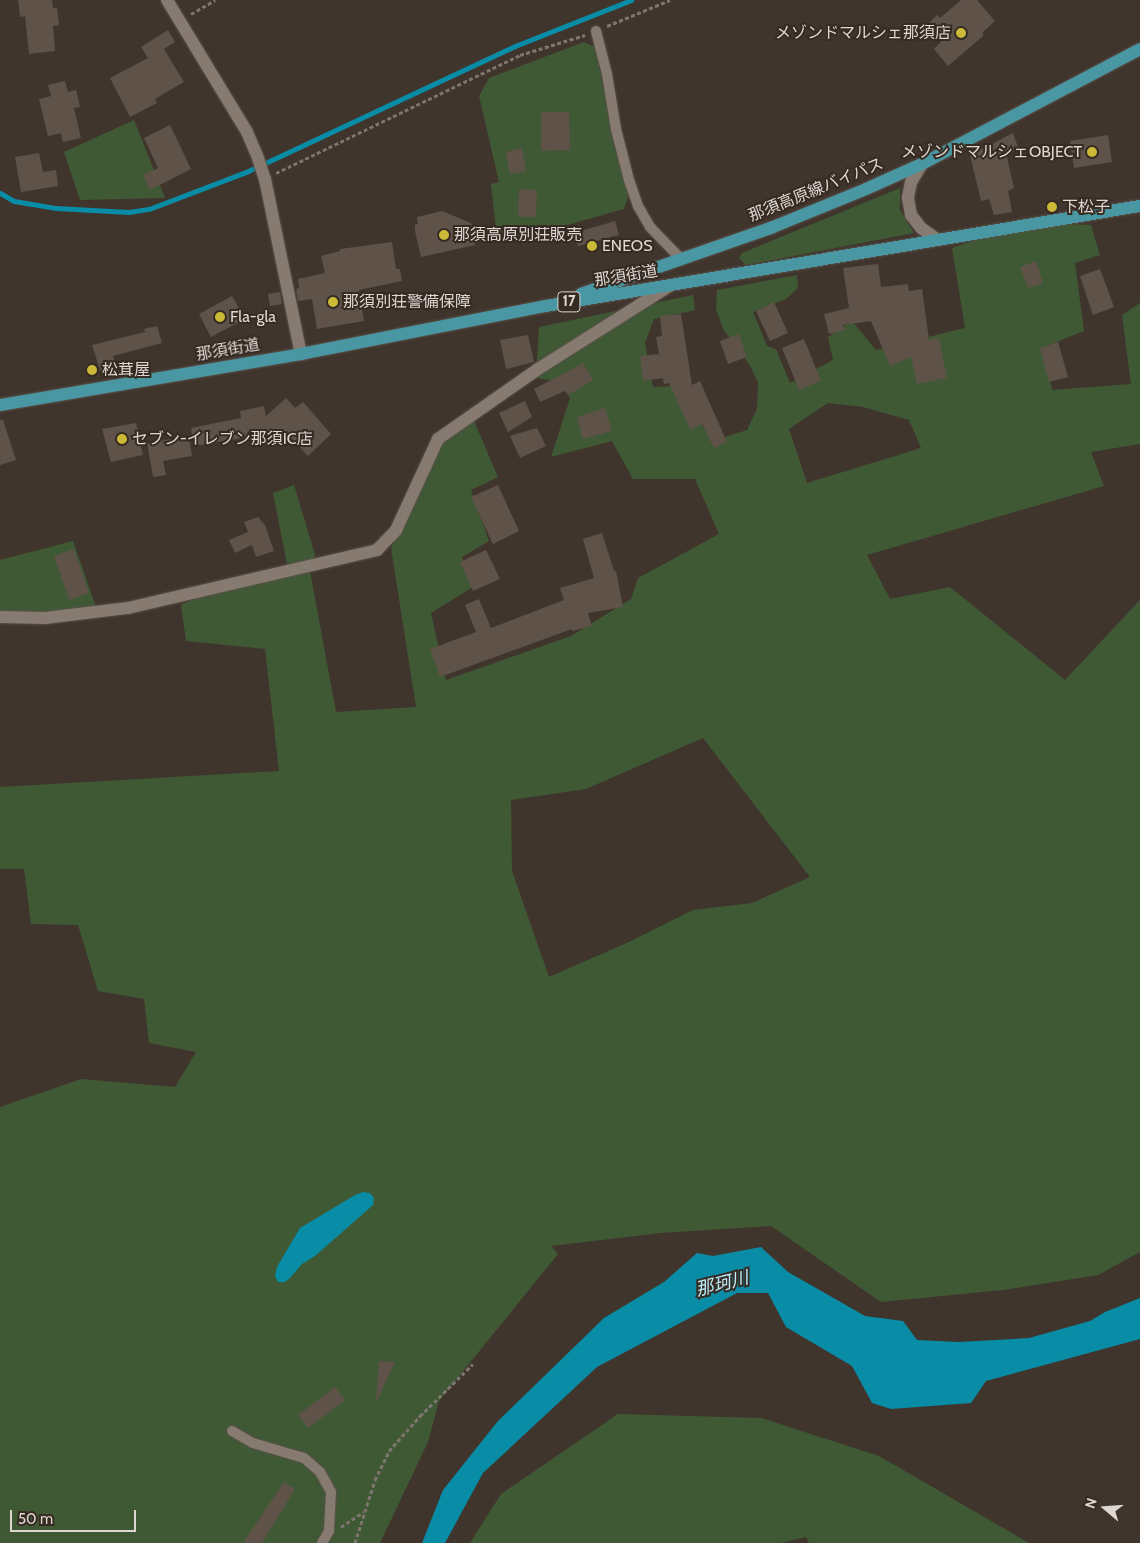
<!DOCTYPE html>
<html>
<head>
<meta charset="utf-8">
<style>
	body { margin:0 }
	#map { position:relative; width:1140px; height:1543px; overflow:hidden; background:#40352d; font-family:Cabin,"Noto Sans JP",sans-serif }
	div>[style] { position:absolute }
	.green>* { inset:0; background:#3f5935 }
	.water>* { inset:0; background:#098ca6 }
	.stream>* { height:5px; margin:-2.5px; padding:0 2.5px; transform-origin:2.5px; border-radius:2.5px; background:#098ca6 }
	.building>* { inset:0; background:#5e5249 }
	.path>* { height:3px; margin-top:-1.5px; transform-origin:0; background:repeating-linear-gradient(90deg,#7f756f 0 4px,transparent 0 6.5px) }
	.roads { filter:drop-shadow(0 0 1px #5a514a) drop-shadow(0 0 1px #5a514a) }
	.service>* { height:10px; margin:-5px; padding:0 5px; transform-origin:5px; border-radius:5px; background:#877a71 }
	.minor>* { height:12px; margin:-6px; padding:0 6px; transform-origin:6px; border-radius:6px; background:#877a71 }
	.primary>* { height:12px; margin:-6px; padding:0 6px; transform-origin:6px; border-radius:6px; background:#4897a3 }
	.dots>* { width:14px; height:14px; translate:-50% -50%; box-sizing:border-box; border:2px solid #362b23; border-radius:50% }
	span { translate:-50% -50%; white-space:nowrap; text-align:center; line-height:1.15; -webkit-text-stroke:4px #362b23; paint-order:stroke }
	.shield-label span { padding:1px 4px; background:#362b23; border:1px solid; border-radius:4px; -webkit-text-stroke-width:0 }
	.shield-label { font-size:15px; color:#ded7d2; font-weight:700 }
	.poi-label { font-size:16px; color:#ded7d2 }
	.right { translate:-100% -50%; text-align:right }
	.left { translate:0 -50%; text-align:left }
	.street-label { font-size:16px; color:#ded7d2 }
	.water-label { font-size:18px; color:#bcedfb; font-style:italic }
	.north { position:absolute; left:1080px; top:1483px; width:50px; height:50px; -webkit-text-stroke:4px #362b23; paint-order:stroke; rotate:288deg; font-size:14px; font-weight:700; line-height:20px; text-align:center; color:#ded7d2 }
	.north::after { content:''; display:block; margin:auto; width:18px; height:22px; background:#ded7d2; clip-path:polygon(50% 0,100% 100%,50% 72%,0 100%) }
	.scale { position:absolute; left:10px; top:1510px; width:126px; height:22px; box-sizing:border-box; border:2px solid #ded7d2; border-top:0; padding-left:6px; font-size:15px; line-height:18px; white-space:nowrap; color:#ded7d2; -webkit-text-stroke:4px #362b23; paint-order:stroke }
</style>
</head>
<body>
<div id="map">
	<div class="green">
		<div style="clip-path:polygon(584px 42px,595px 47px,628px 197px,624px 209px,511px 241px,496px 229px,491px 184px,499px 182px,479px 96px,489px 78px)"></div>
		<div style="clip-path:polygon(134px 120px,165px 198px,80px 200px,64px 152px)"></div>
		<div style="clip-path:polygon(900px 188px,900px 210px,914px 233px,746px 265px,739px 258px,742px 253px)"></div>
		<div style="clip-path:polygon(evenodd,1065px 224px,1091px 225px,1100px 255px,1075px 263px,1084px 331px,1044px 347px,1052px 390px,1131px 384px,1122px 315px,1140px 303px,1140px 444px,1091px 452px,1104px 486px,867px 555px,890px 599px,950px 587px,1065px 680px,1140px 600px,1140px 1252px,1098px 1275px,1003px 1290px,881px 1302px,771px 1226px,660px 1233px,551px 1246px,558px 1254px,439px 1401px,428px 1442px,380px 1543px,0 1543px,0 1107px,81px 1079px,175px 1087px,196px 1052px,149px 1043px,144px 999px,98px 991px,78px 925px,31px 924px,24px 869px,0 869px,0 787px,279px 771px,265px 649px,186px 641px,181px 605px,206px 593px,289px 574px,273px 493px,294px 485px,315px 555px,310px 571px,336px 712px,416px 707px,391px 548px,443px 443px,474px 421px,498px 477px,471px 490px,489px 541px,462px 557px,473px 587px,431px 613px,446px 680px,571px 636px,631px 599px,638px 578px,719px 534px,695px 479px,633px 479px,612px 441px,551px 457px,570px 398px,560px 382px,536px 378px,539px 327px,693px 295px,695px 310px,654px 319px,645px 343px,653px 387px,675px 386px,713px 441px,747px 430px,757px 409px,758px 382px,749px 364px,723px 329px,716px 309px,717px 290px,797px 275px,798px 288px,786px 299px,753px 312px,767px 346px,776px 349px,790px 383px,833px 360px,828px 337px,852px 321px,876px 350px,965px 328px,952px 248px,987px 236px,1065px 224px,828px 403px,863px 407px,909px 420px,921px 448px,807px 483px,789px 429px,828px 403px,1065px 224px,703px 738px,810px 877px,752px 903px,693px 910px,631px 941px,549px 977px,512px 871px,511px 800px,586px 789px,703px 738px)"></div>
		<div style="clip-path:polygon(73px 541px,96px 607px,44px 616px,0 614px,0 560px)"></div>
		<div style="clip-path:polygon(618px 1414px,761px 1418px,879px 1456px,1029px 1543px,809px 1543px,806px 1537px,781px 1543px,470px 1543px,501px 1494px)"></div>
	</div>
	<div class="water">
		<div style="clip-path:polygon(363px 1192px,370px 1193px,374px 1198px,373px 1205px,315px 1256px,302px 1264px,290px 1278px,285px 1282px,278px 1282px,275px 1276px,277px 1267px,300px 1228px,355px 1195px)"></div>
		<div style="clip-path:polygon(761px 1247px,788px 1272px,865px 1316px,903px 1321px,917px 1340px,959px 1342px,1029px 1338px,1090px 1321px,1105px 1312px,1140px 1298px,1140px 1339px,986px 1381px,971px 1403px,891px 1409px,872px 1403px,852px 1366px,786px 1327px,768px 1293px,737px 1293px,597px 1367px,483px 1473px,445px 1543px,422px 1543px,443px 1490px,498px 1421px,604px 1318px,664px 1282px,697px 1253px,713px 1256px)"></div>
	</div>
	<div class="stream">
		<div style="left:0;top:193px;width:16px;rotate:30deg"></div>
		<div style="left:14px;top:201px;width:43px;rotate:9.5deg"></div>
		<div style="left:56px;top:208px;width:73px;rotate:3.1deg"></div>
		<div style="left:129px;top:212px;width:20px;rotate:-9deg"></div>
		<div style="left:149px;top:209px;width:104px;rotate:-20.9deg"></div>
		<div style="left:246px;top:172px;width:297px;rotate:-25.1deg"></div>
		<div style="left:515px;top:46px;width:125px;rotate:-21.6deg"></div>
	</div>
	<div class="building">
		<div style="clip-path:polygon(18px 0,52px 0,53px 8px,57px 8px,59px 25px,53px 26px,55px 51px,29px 54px,25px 16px,20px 17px)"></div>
		<div style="clip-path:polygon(961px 0,977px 0,995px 21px,983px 32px,983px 36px,948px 66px,934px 49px,941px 42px,926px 26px,937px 15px,940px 18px)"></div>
		<div style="clip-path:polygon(168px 30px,175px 42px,164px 49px,184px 82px,155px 99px,157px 103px,130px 117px,110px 78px,148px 58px,141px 47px)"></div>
		<div style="clip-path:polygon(65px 81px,68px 92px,76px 90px,80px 107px,74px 108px,81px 138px,63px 142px,61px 133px,48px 136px,39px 99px,51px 96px,48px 85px)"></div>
		<div style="clip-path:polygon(541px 112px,569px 112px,570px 150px,541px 151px)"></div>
		<div style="clip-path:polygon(170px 125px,191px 169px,150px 190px,143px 175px,158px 168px,144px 138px)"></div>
		<div style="clip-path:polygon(1013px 133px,1019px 150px,1006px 153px,1014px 188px,1008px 191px,1012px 212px,994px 215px,989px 199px,981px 201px,970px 155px)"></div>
		<div style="clip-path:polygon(1108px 135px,1112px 162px,1074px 168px,1070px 141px)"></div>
		<div style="clip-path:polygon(522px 148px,526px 171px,510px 174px,506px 152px)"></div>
		<div style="clip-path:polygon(39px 153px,43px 172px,56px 170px,58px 186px,21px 192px,15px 157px)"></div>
		<div style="clip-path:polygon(519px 189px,537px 190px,536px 217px,518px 217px)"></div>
		<div style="clip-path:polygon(442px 211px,471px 223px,475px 245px,421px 257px,415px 231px,415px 225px,418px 224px,417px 217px)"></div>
		<div style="clip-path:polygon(615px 221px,619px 235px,578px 246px,574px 233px)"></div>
		<div style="clip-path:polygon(392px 242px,396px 269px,400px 269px,402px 281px,359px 290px,364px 321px,317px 329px,312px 299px,298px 301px,296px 289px,299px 288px,298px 279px,325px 273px,321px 256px,340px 251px,340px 249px)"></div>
		<div style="clip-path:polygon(1036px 261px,1043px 283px,1028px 288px,1020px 267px)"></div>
		<div style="clip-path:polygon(878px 264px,881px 287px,908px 284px,909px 291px,922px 289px,929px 340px,939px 338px,947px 378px,917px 384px,911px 357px,890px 366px,871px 321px,843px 325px,845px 330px,829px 334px,824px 314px,849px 308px,843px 268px)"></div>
		<div style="clip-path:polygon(1100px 269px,1114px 307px,1093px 315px,1080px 276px)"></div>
		<div style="clip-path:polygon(280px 292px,282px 304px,270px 306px,268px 294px)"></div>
		<div style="clip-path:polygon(232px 296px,245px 319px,211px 337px,199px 314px)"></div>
		<div style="clip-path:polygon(774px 302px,788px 333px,770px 341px,756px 311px)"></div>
		<div style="clip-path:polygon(681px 314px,692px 385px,700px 381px,727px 442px,714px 448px,702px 424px,690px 429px,669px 383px,664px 384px,663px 378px,643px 381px,640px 356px,659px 354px,656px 337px,662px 336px,660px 316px)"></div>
		<div style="clip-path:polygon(157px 326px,162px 343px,113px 356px,117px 367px,101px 373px,92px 345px,145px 332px,144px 329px)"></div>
		<div style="clip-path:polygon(739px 334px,747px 357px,728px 364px,720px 341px)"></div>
		<div style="clip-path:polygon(528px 335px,534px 362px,506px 369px,500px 340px)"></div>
		<div style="clip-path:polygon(804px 339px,821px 381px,799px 390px,782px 348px)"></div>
		<div style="clip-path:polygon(1058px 342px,1068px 377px,1049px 382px,1040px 348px)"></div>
		<div style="clip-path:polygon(583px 363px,593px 380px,568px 395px,565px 391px,540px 402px,534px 389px)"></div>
		<div style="clip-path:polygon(286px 398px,295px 408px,303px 402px,331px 434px,308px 456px,285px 431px,194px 446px,191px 428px,241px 418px,240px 411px,264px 406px,266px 416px)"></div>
		<div style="clip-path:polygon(525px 401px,532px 417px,508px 432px,499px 413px)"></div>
		<div style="clip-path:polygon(605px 408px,612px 431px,583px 439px,577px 417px)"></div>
		<div style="clip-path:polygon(0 420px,3px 420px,16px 460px,0 465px)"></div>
		<div style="clip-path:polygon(136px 423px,143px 455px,111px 462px,102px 429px)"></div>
		<div style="clip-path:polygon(537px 428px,546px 446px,520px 458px,510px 436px)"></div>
		<div style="clip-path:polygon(189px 436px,192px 456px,163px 461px,166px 475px,153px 477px,147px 443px)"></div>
		<div style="clip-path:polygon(498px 485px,519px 531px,493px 544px,471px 497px)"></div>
		<div style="clip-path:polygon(258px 517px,265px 525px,274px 551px,256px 557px,252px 545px,235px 553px,229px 540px,248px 532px,244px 522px)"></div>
		<div style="clip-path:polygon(602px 533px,614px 571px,616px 571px,623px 607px,588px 613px,592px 626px,572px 631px,572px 629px,440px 677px,430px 649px,476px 632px,465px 605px,479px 599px,491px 628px,564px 600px,560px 588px,594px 578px,583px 539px)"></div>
		<div style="clip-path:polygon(74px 549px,89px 593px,69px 600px,54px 556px)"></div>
		<div style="clip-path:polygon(486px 550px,500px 579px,473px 591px,460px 562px)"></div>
		<div style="clip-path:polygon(379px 1361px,395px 1362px,377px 1400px,376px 1400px)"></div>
		<div style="clip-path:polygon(335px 1387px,345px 1400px,308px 1428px,298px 1415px)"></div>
		<div style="clip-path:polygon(284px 1482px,295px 1489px,262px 1543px,243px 1543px)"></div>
	</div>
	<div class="path">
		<div style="left:191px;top:14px;width:28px;rotate:-30deg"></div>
		<div style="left:607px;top:26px;width:68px;rotate:-22.4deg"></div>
		<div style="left:276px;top:173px;width:271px;rotate:-25.8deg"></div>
		<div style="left:520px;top:55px;width:68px;rotate:-17.1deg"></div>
		<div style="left:341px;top:1527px;width:27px;rotate:-34deg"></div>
		<div style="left:355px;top:1543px;width:66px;rotate:-72.4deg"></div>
		<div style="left:375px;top:1480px;width:32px;rotate:-64deg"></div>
		<div style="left:389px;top:1451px;width:47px;rotate:-48.5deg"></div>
		<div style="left:420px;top:1416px;width:74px;rotate:-44.5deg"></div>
	</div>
	<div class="roads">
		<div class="service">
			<div style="left:596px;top:31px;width:44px;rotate:75.7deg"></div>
			<div style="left:607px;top:74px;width:56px;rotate:80.7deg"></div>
			<div style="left:616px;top:129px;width:53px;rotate:75.7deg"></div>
			<div style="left:629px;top:180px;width:28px;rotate:71deg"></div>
			<div style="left:638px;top:206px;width:24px;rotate:60deg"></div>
			<div style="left:650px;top:227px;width:46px;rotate:45.9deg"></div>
			<div style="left:232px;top:1431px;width:24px;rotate:30deg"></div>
			<div style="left:253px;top:1443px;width:53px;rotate:16.4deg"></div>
			<div style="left:304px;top:1458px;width:21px;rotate:41deg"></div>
			<div style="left:320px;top:1472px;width:23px;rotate:61deg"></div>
			<div style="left:331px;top:1492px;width:39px;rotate:93deg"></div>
			<div style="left:329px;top:1531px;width:14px;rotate:120deg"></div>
		</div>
		<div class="minor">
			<div style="left:167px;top:0;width:154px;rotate:58.8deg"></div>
			<div style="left:247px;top:132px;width:25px;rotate:67deg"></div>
			<div style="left:257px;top:155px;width:25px;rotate:72deg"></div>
			<div style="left:265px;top:179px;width:179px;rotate:78.4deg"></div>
			<div style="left:922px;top:164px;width:21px;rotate:121deg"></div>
			<div style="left:911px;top:182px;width:16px;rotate:101deg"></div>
			<div style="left:908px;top:198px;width:17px;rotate:80deg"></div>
			<div style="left:911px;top:215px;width:16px;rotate:52deg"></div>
			<div style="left:921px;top:228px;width:21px;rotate:35deg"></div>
			<div style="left:0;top:617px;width:45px;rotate:1.3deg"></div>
			<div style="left:45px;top:618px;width:84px;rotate:-6.9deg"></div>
			<div style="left:128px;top:608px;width:256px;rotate:-13.1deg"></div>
			<div style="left:377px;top:550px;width:28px;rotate:-46deg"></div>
			<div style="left:396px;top:530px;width:100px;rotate:-65.2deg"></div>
			<div style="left:438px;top:439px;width:122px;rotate:-35deg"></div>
			<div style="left:538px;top:369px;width:157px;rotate:-32.3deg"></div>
		</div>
		<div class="primary">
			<div style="left:581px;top:294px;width:203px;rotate:-19.2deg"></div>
			<div style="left:773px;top:227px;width:100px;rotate:-22.2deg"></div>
			<div style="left:866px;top:189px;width:61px;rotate:-24.1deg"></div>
			<div style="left:922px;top:164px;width:246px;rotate:-27.8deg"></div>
			<div style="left:0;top:405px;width:305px;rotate:-9.6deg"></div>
			<div style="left:301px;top:354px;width:250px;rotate:-11.1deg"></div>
			<div style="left:546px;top:306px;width:602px;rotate:-9.56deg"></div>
		</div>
	</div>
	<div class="dots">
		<div style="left:961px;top:33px;background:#cdb938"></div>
		<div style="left:1092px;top:152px;background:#cdb938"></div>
		<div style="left:1052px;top:207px;background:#cdb938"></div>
		<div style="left:444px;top:235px;background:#cdb938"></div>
		<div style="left:592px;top:246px;background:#cdb938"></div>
		<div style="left:333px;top:302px;background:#cdb938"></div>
		<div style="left:220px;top:317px;background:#cdb938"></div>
		<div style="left:92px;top:370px;background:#cdb938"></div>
		<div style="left:122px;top:439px;background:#cdb938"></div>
	</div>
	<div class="shield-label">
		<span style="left:569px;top:302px">17</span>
	</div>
	<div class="poi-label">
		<span class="right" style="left:951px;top:33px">メゾンドマルシェ那須店</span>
		<span class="right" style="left:1082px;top:152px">メゾンドマルシェOBJECT</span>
		<span class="left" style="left:1062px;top:207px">下松子</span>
		<span class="left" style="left:454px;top:235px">那須高原別荘販売</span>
		<span class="left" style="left:602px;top:246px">ENEOS</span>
		<span class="left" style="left:343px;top:302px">那須別荘警備保障</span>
		<span class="left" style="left:230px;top:317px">Fla-gla</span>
		<span class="left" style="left:102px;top:370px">松茸屋</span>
		<span class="left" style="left:132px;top:439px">セブン-イレブン那須IC店</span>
	</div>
	<div class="street-label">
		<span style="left:816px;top:190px;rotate:-22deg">那須高原線バイパス</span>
		<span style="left:626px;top:276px;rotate:-9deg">那須街道</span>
		<span style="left:228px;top:350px;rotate:-10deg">那須街道</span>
	</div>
	<div class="water-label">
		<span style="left:722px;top:1284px;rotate:-14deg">那珂川</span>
	</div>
	<div class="north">N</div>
	<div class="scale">50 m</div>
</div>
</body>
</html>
